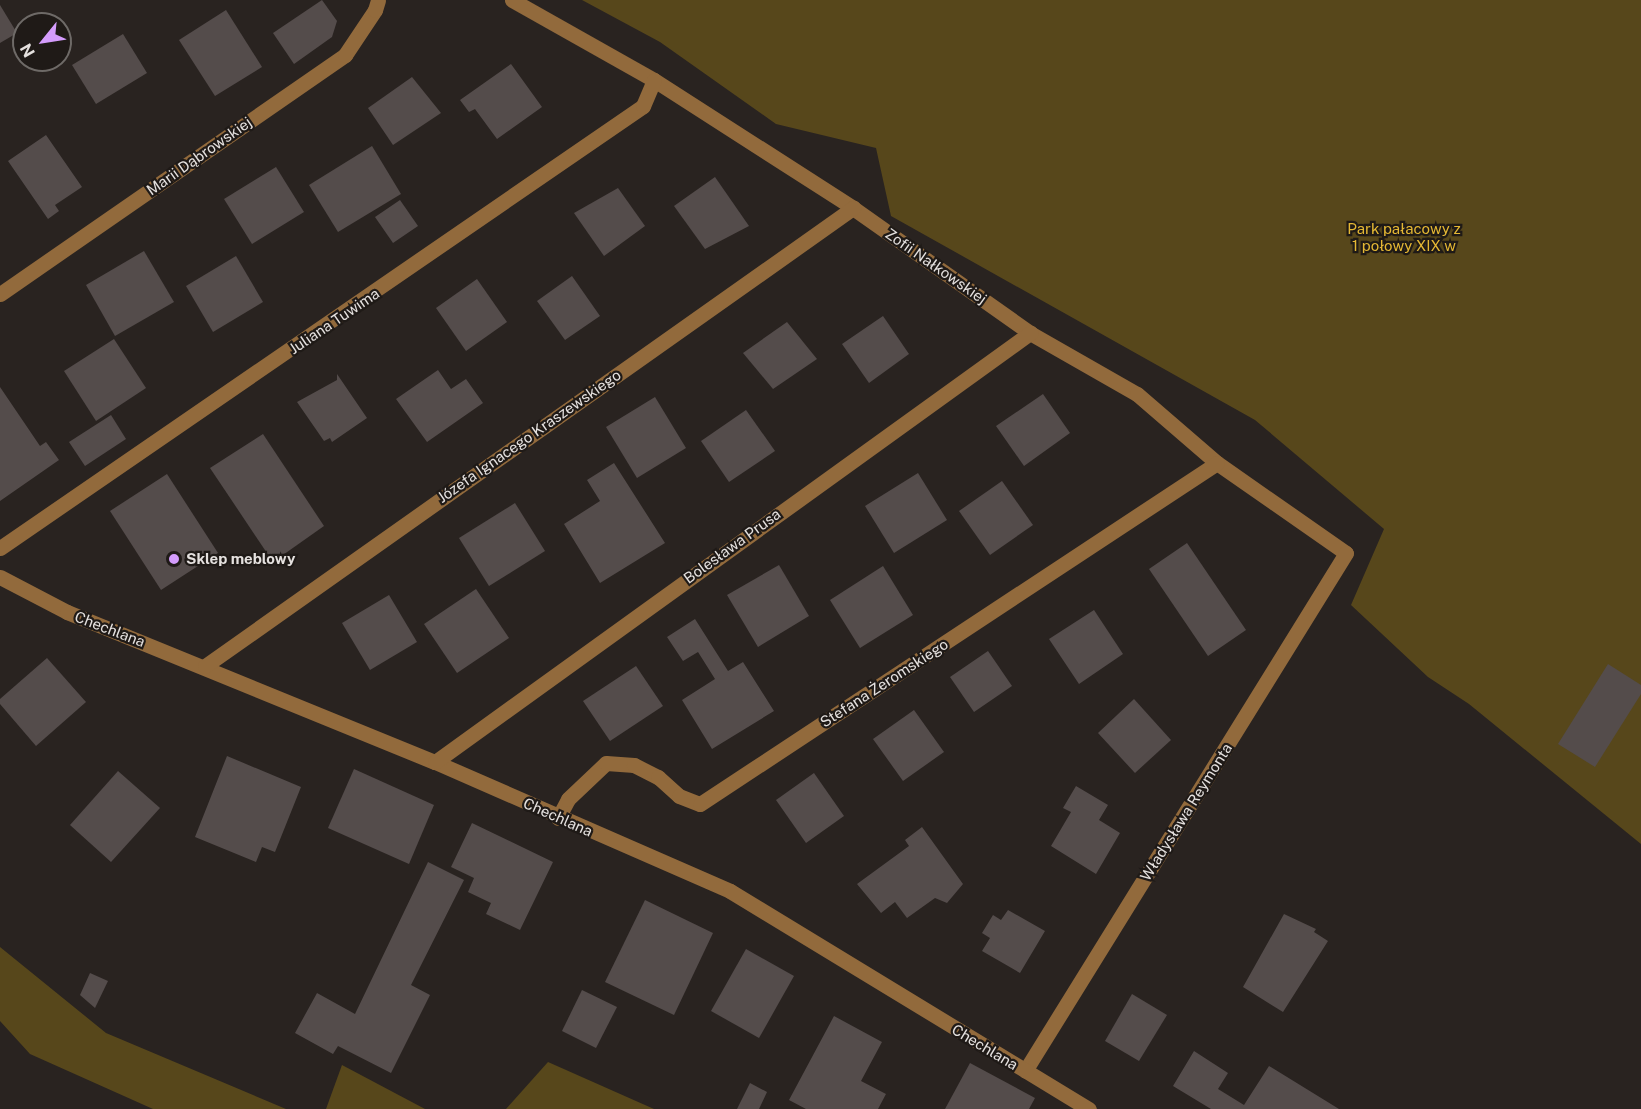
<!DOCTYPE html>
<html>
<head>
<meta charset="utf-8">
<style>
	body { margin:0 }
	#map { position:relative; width:1641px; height:1109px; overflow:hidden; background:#292320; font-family:"Public Sans",sans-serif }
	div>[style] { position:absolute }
	.green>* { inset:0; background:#57471b }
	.building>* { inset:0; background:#544c4b }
	.minor>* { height:15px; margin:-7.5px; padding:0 7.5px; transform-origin:7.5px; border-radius:7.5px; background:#926a3c }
	.dots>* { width:16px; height:16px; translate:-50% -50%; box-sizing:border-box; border:3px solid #1f1a17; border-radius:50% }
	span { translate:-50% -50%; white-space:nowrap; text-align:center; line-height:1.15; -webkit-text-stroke:4.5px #1f1a17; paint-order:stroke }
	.street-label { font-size:15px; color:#e5e1df }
	.park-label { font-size:15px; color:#e5b834 }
	.poi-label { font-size:15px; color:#e5e1df; font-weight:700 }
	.left { translate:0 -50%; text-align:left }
	.north { position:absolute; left:12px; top:12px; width:60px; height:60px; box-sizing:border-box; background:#1f1a17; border:2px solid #6e6a67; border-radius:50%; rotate:240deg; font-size:16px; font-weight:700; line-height:24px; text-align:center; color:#e5e1df }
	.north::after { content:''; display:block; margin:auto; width:21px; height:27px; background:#d49cfc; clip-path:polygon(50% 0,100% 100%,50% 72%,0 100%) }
</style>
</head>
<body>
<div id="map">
	<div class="green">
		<div style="clip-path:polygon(582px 0,1641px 0,1641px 844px,1469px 704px,1428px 677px,1351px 605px,1384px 529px,1255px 420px,891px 216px,876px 148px,776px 124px,660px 42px)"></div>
		<div style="clip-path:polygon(0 947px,106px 1033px,286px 1109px,153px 1109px,30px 1054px,0 1021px)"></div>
		<div style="clip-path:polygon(548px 1062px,654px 1109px,506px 1109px)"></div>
		<div style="clip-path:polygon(342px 1065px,425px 1109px,326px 1109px)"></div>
	</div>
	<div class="building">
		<div style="clip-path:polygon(322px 0,337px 21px,332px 37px,294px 64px,273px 33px)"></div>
		<div style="clip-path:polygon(0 5px,17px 33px,0 43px)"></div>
		<div style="clip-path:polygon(226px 10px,262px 67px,215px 96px,179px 40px)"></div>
		<div style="clip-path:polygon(123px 34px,147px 73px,96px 104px,72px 65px)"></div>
		<div style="clip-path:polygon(511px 64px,542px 107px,497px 139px,475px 109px,469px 112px,460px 100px)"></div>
		<div style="clip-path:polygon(412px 77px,441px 113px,393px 145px,368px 108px)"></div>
		<div style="clip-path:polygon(46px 135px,82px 187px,55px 205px,59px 211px,48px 219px,8px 161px)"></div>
		<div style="clip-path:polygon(372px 146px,401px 194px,338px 232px,309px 185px)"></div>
		<div style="clip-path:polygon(276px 167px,304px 212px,252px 244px,224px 199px)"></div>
		<div style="clip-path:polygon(715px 177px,749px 226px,705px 249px,674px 206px)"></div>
		<div style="clip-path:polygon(618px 188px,645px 226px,604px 256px,574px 213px)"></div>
		<div style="clip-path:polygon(400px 200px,418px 226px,393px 243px,375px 217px)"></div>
		<div style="clip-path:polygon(144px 251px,174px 302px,115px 336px,86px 285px)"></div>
		<div style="clip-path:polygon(236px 256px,263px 302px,213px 332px,186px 286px)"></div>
		<div style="clip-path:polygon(572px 276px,600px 316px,565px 340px,537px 301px)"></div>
		<div style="clip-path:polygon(477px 279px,507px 322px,466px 351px,436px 308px)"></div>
		<div style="clip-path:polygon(883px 316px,909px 354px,869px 383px,842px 344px)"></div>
		<div style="clip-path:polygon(787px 322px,817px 359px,773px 389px,743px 353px)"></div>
		<div style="clip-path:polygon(114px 339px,146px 388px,96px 421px,64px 371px)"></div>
		<div style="clip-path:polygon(438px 370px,451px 389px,466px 379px,483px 403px,427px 442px,396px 399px)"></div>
		<div style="clip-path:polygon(337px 374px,367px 418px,332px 442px,330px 438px,324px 441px,297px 402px,337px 380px)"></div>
		<div style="clip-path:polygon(0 387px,40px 446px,46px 442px,59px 460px,0 501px)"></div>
		<div style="clip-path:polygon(1043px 394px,1070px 433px,1024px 466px,996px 426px)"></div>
		<div style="clip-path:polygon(655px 397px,686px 448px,637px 478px,606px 427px)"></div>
		<div style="clip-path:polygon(746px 410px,775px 451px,729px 482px,701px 441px)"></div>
		<div style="clip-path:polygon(111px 415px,126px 439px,85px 466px,69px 442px)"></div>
		<div style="clip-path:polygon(263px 434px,324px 526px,273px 562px,210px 468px)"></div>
		<div style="clip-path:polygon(614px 463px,665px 543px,600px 583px,564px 524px,600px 501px,587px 480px)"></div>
		<div style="clip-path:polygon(918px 473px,947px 520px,894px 553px,865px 506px)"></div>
		<div style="clip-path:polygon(167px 474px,218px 553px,161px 590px,110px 511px)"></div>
		<div style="clip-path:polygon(1002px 481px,1033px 525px,990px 555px,959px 511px)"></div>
		<div style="clip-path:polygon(515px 503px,545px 551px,489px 586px,459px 538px)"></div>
		<div style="clip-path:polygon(1187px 543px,1246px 630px,1208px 656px,1149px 569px)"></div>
		<div style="clip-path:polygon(779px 565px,809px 616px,758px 647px,727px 595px)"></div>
		<div style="clip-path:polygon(883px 566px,913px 615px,860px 648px,830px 600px)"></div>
		<div style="clip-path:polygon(476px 589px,509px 638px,457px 673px,424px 624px)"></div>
		<div style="clip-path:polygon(389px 595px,417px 642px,370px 670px,342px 623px)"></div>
		<div style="clip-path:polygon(1094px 610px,1123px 654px,1079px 684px,1049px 639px)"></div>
		<div style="clip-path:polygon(695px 619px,728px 671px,743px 662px,774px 711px,712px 749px,682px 700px,715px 679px,698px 652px,683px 661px,667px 637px)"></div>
		<div style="clip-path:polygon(988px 651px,1012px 686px,974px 712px,950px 677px)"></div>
		<div style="clip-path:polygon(47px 658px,86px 702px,36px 746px,0 704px,0 699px)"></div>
		<div style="clip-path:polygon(1608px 664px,1641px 685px,1641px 694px,1595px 767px,1558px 744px)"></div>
		<div style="clip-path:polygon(636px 666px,663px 706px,610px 741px,583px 701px)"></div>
		<div style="clip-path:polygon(1134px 699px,1171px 740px,1135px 773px,1098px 733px)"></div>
		<div style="clip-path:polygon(914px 710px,944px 752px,903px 781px,873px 739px)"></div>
		<div style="clip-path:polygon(227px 756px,301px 787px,275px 852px,262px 847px,256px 862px,195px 837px)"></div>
		<div style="clip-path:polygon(354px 769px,434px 805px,409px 864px,328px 828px)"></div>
		<div style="clip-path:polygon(118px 771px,160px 808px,111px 862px,70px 825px)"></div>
		<div style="clip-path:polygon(814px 773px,844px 816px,806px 843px,776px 800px)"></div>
		<div style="clip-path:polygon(1076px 786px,1108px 805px,1099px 820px,1120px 833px,1096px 874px,1051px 846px,1071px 812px,1063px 808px)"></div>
		<div style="clip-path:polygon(472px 823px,553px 862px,520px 930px,486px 914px,491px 903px,468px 892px,474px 878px,451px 867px)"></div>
		<div style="clip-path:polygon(922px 827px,963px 884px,947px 903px,935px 898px,907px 918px,895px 902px,881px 913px,857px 884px,909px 846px,905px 840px)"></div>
		<div style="clip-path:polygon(428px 862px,464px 880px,411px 985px,430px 995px,391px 1073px,338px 1046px,333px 1054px,295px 1033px,317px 993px,355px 1014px)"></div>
		<div style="clip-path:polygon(645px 900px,713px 933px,674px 1015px,605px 982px)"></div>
		<div style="clip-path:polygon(1008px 910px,1045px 931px,1020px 973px,982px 951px,990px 938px,982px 933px,993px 915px,1001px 920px)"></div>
		<div style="clip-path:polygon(1284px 914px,1316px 929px,1314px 932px,1328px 941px,1283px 1012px,1243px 987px)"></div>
		<div style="clip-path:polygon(746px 949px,794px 976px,759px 1038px,711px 1011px)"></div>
		<div style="clip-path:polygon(90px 973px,108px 981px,95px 1008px,80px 995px)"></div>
		<div style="clip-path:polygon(582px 990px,617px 1007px,596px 1048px,562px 1031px)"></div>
		<div style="clip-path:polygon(1132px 994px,1167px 1015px,1139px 1061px,1105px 1041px)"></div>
		<div style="clip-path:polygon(834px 1016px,882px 1042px,861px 1081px,886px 1094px,878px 1109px,806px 1109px,789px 1100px)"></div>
		<div style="clip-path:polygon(1194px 1051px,1228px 1073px,1218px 1089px,1244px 1105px,1269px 1066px,1339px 1109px,1211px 1109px,1173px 1086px)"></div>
		<div style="clip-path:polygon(970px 1063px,1035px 1098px,1029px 1109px,945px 1109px)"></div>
		<div style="clip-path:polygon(750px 1083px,767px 1092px,759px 1109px,737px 1109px)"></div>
	</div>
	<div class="minor">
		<div style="left:512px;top:0;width:163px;rotate:29.4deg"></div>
		<div style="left:654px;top:80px;width:237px;rotate:32.7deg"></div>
		<div style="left:853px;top:208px;width:217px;rotate:35.2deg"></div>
		<div style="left:1030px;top:333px;width:123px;rotate:29.7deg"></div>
		<div style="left:1137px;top:394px;width:106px;rotate:40.8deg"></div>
		<div style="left:1217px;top:463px;width:157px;rotate:34.9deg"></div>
		<div style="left:1346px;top:553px;width:609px;rotate:121.79deg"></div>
		<div style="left:0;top:294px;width:420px;rotate:-34.7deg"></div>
		<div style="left:345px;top:55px;width:54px;rotate:-56.3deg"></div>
		<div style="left:375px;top:10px;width:10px;rotate:-73deg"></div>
		<div style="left:0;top:548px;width:780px;rotate:-34.5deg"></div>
		<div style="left:643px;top:106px;width:28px;rotate:-67deg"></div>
		<div style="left:0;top:577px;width:76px;rotate:27.6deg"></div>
		<div style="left:67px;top:612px;width:397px;rotate:22.2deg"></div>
		<div style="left:435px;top:762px;width:322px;rotate:23.6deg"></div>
		<div style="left:730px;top:891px;width:420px;rotate:31.3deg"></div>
		<div style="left:205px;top:666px;width:794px;rotate:-35.25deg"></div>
		<div style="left:435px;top:762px;width:734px;rotate:-35.79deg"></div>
		<div style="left:558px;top:818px;width:21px;rotate:-62deg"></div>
		<div style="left:568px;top:799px;width:52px;rotate:-43.5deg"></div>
		<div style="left:606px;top:763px;width:28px;rotate:4deg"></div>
		<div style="left:634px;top:765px;width:27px;rotate:27deg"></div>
		<div style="left:658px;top:777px;width:28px;rotate:42deg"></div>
		<div style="left:679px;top:796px;width:22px;rotate:21deg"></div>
		<div style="left:700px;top:804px;width:619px;rotate:-33.41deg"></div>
	</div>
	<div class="dots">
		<div style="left:174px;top:559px;background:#d49cfc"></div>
	</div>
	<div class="street-label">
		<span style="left:199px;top:156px;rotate:-35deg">Marii Dąbrowskiej</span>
		<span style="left:936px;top:266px;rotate:35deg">Zofii Nałkowskiej</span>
		<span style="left:334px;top:321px;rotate:-34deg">Juliana Tuwima</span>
		<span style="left:529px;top:436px;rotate:-35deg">Józefa Ignacego Kraszewskiego</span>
		<span style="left:732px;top:546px;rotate:-36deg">Bolesława Prusa</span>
		<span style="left:110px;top:629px;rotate:21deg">Chechlana</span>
		<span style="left:884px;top:683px;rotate:-33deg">Stefana Żeromskiego</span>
		<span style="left:1186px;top:812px;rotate:-58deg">Władysława Reymonta</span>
		<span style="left:558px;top:817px;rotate:24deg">Chechlana</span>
		<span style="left:985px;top:1047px;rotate:31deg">Chechlana</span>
	</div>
	<div class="park-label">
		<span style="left:1404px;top:237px">Park pałacowy z<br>1 połowy XIX w</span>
	</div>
	<div class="poi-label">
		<span class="left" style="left:186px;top:559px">Sklep meblowy</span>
	</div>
	<div class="north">N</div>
</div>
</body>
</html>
